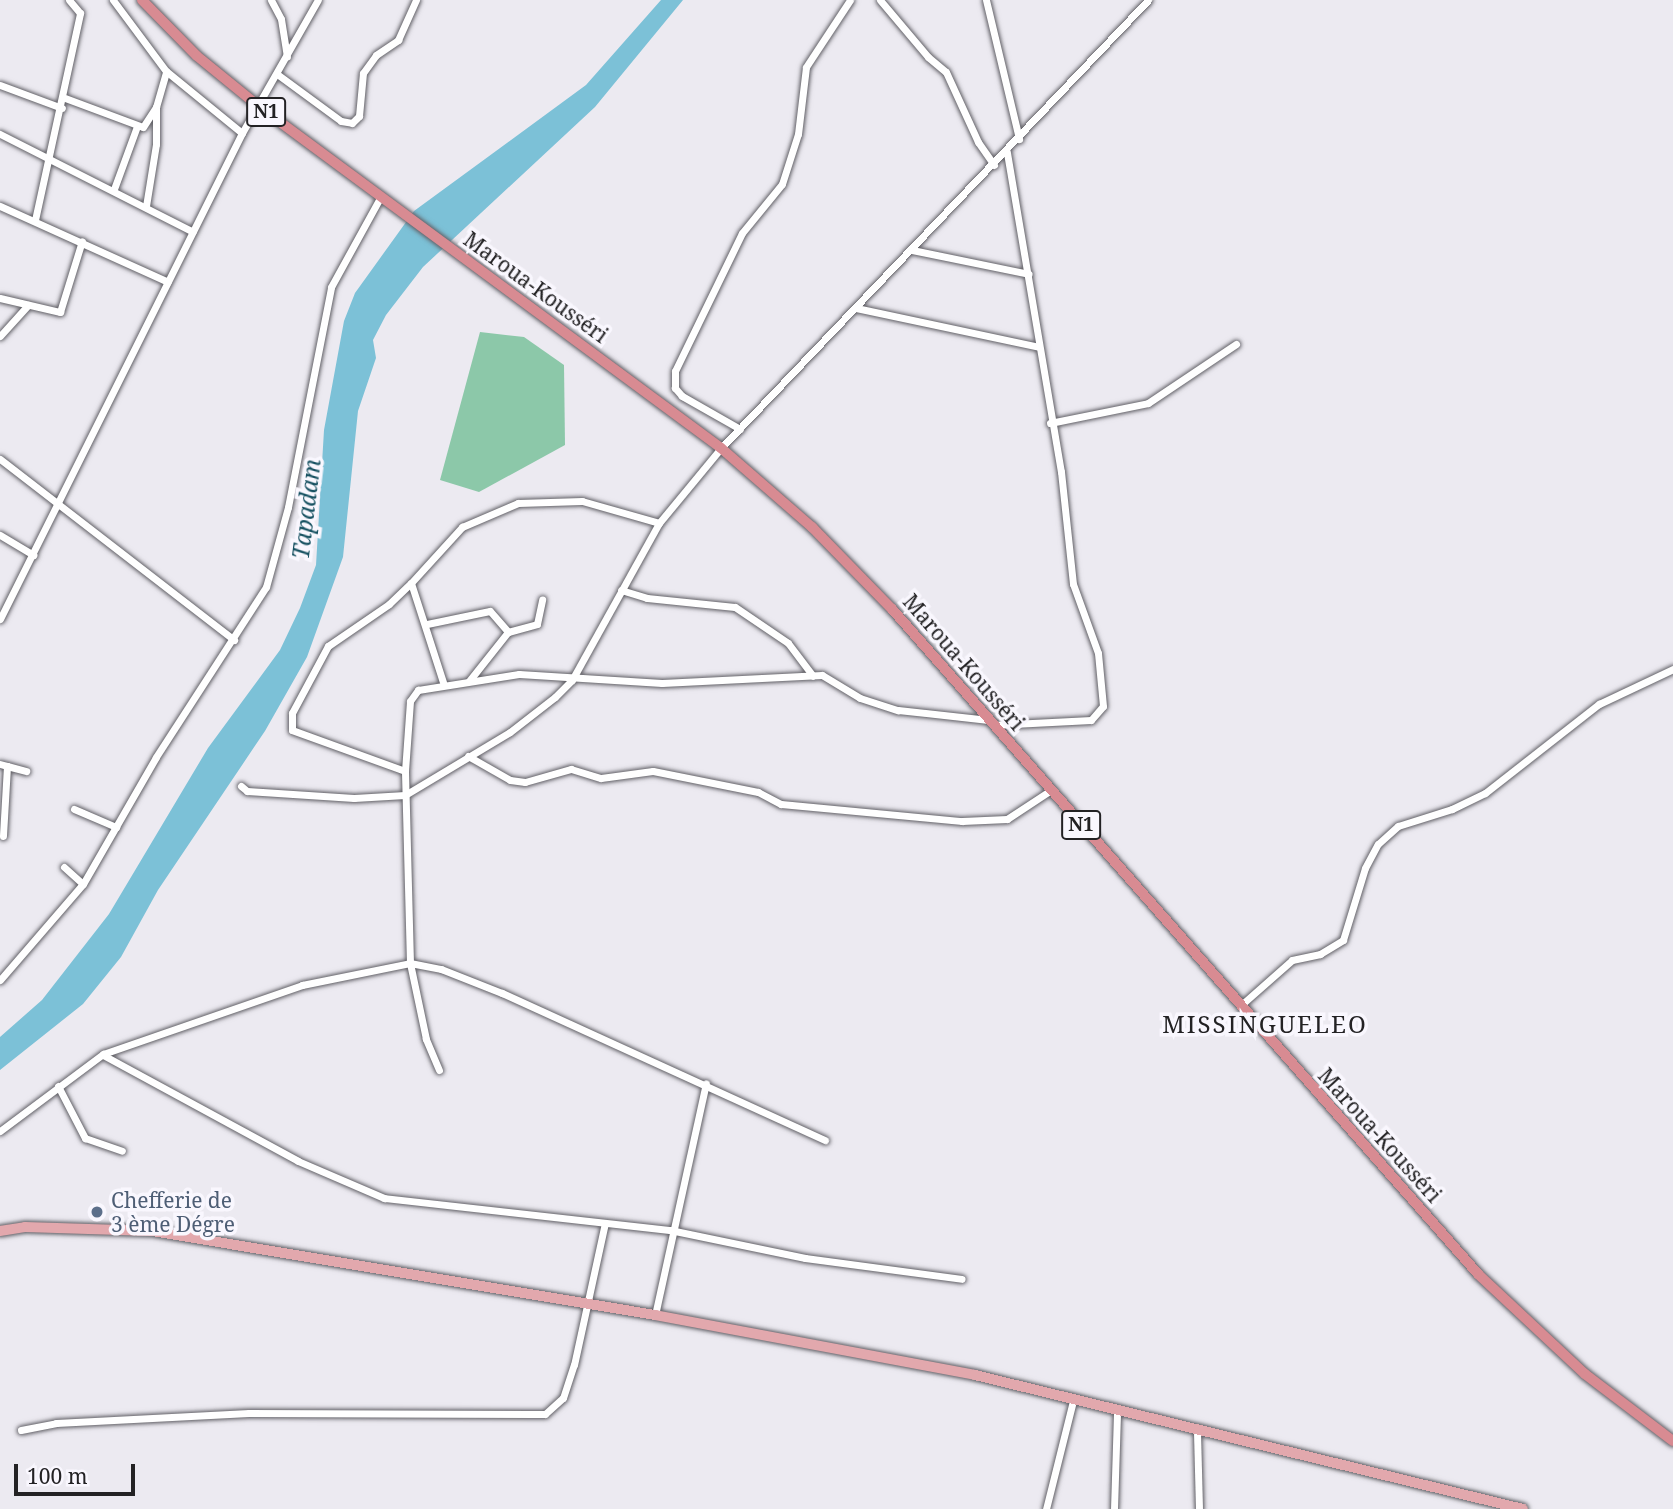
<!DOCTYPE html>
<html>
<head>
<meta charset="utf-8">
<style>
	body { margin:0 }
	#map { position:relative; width:1673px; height:1509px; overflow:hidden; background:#eceaf1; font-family:"Noto Serif",serif }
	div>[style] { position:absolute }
	.forest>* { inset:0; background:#8cc8a9 }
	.water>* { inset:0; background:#7cc1d7 }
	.roads { filter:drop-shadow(0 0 2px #616066) drop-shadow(0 0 2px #616066) }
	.minor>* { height:7px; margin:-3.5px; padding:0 3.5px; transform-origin:3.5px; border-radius:3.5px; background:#fff }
	.primary>* { height:10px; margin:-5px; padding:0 5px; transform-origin:5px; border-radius:5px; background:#e2a8ad }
	.trunk>* { height:10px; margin:-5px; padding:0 5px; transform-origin:5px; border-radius:5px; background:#d88b92 }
	.dots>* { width:19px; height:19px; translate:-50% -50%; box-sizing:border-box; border:4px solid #f9f7fe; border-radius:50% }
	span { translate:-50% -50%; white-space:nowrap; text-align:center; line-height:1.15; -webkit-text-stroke:7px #f9f7fe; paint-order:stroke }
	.shield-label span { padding:2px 5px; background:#f9f7fe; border:2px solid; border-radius:5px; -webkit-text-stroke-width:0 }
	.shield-label { font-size:19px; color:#232224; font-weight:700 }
	.street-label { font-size:21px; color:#232224 }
	.service-label { font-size:21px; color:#4e5e75 }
	.left { translate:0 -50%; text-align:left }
	.water-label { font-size:23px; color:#155060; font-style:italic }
	.quarter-label { font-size:24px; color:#232224; letter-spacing:2px }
	.scale { position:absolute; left:14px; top:1464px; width:121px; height:32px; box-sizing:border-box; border:4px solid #232224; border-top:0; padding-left:9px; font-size:21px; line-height:24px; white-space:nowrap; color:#232224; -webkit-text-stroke:5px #f9f7fe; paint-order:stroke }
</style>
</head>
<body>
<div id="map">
	<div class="forest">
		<div style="clip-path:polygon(480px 332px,524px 337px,564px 365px,565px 445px,479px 492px,440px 480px)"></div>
	</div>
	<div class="water">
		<div style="clip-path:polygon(661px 0,683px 0,595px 107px,423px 267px,386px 315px,373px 340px,376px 358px,358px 411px,343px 557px,307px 657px,265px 731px,158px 890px,121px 957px,83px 1004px,0 1070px,0 1037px,42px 1000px,109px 914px,208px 748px,280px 650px,300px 608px,316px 565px,324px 430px,344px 321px,355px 293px,414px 211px,586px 85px)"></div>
	</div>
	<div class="roads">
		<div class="minor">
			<div style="left:113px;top:0;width:89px;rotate:53.3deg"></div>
			<div style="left:166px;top:71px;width:98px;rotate:39.2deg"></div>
			<div style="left:271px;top:0;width:21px;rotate:62deg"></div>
			<div style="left:281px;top:19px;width:38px;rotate:81deg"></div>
			<div style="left:880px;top:0;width:75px;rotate:49.9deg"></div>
			<div style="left:928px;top:57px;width:23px;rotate:40deg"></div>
			<div style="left:946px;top:72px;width:77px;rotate:65.4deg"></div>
			<div style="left:978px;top:142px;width:28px;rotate:55deg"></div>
			<div style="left:986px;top:0;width:143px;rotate:76.6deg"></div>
			<div style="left:277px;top:74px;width:79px;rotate:36.3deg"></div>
			<div style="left:341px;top:121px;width:11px;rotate:10deg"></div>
			<div style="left:352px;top:123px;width:10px;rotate:-45deg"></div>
			<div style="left:359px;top:116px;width:43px;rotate:-84.7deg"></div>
			<div style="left:363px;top:73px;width:22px;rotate:-54deg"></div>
			<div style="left:376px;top:55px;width:27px;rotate:-34deg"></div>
			<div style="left:398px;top:40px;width:44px;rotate:-65.8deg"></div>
			<div style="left:0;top:85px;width:66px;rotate:20.4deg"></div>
			<div style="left:65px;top:98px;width:83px;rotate:20.4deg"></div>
			<div style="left:143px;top:127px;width:24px;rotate:-57deg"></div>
			<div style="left:156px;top:107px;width:37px;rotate:-74deg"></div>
			<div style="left:0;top:134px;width:216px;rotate:26.9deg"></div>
			<div style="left:114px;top:189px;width:67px;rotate:-69.9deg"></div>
			<div style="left:0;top:206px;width:184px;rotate:24.3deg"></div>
			<div style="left:146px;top:206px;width:63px;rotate:-80.8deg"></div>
			<div style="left:156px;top:144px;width:37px;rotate:-90deg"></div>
			<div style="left:35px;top:220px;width:212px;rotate:-77.7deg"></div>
			<div style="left:80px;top:13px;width:17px;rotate:-130deg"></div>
			<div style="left:912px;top:250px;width:119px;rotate:11.6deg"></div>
			<div style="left:0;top:298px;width:62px;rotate:13.1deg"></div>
			<div style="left:60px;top:312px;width:74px;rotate:-72.8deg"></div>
			<div style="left:856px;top:308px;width:187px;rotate:12deg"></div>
			<div style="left:0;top:336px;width:42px;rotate:-47.9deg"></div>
			<div style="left:1050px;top:423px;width:100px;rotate:-11.5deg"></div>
			<div style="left:1148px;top:403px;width:106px;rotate:-33.8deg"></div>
			<div style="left:740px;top:429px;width:67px;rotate:-150.4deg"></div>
			<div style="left:682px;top:396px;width:11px;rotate:-131deg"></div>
			<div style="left:675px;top:388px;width:17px;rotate:-90deg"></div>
			<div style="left:675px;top:371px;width:153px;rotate:-64.1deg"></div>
			<div style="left:742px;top:233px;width:63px;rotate:-50.8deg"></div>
			<div style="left:782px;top:184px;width:52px;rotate:-72.3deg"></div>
			<div style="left:798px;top:134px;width:67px;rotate:-83.2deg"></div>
			<div style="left:806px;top:67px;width:80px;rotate:-56.7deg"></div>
			<div style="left:0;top:459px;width:296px;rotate:37.7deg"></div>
			<div style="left:0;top:535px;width:39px;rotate:31deg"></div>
			<div style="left:411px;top:583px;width:76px;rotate:-47.7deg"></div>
			<div style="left:462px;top:527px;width:61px;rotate:-23.2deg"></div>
			<div style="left:518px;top:503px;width:64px;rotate:-1.8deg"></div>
			<div style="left:582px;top:501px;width:80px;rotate:15.9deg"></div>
			<div style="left:621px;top:590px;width:27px;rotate:17deg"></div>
			<div style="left:647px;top:598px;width:88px;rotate:5.8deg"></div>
			<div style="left:735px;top:607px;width:64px;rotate:34.2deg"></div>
			<div style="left:788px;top:643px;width:41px;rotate:52.9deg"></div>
			<div style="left:0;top:619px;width:543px;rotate:-63.53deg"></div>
			<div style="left:242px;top:133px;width:153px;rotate:-60.3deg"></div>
			<div style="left:427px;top:624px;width:64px;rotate:-11.7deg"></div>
			<div style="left:490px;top:611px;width:28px;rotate:49deg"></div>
			<div style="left:469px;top:681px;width:63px;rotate:-51.5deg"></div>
			<div style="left:508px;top:632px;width:30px;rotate:-15deg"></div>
			<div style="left:537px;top:624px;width:25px;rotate:-78deg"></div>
			<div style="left:993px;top:725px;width:98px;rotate:-2.9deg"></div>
			<div style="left:1091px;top:720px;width:18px;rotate:-49deg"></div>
			<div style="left:1103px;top:706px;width:53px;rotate:-95.4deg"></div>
			<div style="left:1098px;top:653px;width:73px;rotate:-109.9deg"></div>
			<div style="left:1073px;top:584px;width:113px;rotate:-96.1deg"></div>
			<div style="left:1061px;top:472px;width:325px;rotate:-99.6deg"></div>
			<div style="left:468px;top:756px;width:48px;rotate:29.7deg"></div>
			<div style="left:510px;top:780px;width:15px;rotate:8deg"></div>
			<div style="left:525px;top:782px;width:48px;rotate:-15.8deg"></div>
			<div style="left:571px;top:769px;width:31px;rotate:17deg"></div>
			<div style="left:601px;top:778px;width:52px;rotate:-7.7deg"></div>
			<div style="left:653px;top:771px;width:107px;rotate:11.3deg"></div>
			<div style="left:758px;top:792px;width:26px;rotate:28deg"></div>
			<div style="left:781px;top:804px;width:182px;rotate:5.4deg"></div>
			<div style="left:962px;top:821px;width:45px;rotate:-2.5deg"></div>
			<div style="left:1007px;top:819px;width:53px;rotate:-33.4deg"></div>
			<div style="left:0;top:764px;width:7px;rotate:16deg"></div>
			<div style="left:7px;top:766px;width:70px;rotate:93.3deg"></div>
			<div style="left:7px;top:766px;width:20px;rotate:15deg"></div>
			<div style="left:405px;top:771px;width:120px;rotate:-160.1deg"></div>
			<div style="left:292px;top:730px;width:17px;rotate:-90deg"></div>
			<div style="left:292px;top:713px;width:76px;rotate:-61.8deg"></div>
			<div style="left:328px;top:646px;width:74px;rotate:-34.5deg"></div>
			<div style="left:389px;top:604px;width:30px;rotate:-44deg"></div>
			<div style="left:411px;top:583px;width:107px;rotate:72.1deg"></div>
			<div style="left:241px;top:786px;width:8px;rotate:40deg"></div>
			<div style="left:247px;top:791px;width:107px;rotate:3.7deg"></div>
			<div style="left:354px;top:798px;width:51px;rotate:-3.4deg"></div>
			<div style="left:405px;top:795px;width:122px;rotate:-31deg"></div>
			<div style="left:510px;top:732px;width:57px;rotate:-37.9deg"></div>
			<div style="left:555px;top:697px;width:24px;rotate:-45deg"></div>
			<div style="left:572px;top:680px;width:179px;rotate:-61deg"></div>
			<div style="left:659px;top:523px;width:97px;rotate:-50.4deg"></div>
			<div style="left:721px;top:448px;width:619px;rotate:-46.37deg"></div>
			<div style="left:74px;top:809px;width:46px;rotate:23.2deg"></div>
			<div style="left:64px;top:867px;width:25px;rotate:42deg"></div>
			<div style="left:0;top:980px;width:127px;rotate:-49.2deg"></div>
			<div style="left:83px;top:884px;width:146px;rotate:-60.1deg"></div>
			<div style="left:156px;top:757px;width:202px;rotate:-57.1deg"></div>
			<div style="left:266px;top:587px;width:83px;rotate:-74.6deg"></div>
			<div style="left:288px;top:507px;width:224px;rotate:-78.9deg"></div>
			<div style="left:331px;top:287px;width:104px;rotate:-61.2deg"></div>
			<div style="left:1240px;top:1006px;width:69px;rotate:-41.5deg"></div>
			<div style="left:1292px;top:960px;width:29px;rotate:-12deg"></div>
			<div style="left:1320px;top:954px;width:27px;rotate:-31deg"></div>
			<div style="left:1343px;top:940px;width:75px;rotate:-73deg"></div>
			<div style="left:1365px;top:868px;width:27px;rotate:-62deg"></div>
			<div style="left:1378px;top:844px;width:27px;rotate:-42deg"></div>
			<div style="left:1398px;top:826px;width:57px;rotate:-17.5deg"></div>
			<div style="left:1452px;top:809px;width:37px;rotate:-26deg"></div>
			<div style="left:1485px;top:793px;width:145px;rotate:-38deg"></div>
			<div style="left:1599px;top:704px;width:82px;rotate:-25.3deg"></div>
			<div style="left:103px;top:1055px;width:222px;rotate:28.5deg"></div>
			<div style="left:298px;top:1161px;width:94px;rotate:23.3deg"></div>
			<div style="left:384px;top:1198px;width:288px;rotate:6.4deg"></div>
			<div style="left:670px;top:1230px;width:138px;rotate:11.7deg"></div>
			<div style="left:805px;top:1258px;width:158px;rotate:7.6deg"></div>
			<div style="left:439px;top:1070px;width:34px;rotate:-113deg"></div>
			<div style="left:426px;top:1039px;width:78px;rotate:-101.9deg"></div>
			<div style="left:410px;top:963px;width:192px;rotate:-91.5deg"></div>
			<div style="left:405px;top:771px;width:70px;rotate:-85.9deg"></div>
			<div style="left:410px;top:701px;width:14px;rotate:-54deg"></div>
			<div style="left:418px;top:690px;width:102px;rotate:-9deg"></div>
			<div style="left:519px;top:674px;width:143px;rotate:3.6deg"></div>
			<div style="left:662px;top:683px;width:160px;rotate:-2.9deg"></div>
			<div style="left:822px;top:675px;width:44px;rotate:31.2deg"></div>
			<div style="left:860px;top:698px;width:40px;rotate:18deg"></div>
			<div style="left:898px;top:710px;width:91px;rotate:6.3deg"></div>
			<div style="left:58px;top:1086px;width:59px;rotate:62.6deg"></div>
			<div style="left:85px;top:1138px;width:39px;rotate:19deg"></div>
			<div style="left:0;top:1131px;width:129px;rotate:-36.8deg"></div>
			<div style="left:103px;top:1054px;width:211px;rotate:-19.1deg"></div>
			<div style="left:302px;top:985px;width:110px;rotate:-11.5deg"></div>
			<div style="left:410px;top:963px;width:32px;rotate:11deg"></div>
			<div style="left:441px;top:969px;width:66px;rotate:21.5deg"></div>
			<div style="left:502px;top:993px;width:355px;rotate:24.5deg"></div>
			<div style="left:655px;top:1315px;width:237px;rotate:-77.6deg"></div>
			<div style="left:21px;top:1430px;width:36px;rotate:-11deg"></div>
			<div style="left:56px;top:1423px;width:193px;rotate:-3deg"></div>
			<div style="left:249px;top:1413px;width:296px;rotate:0.2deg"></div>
			<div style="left:545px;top:1414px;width:24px;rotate:-42deg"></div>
			<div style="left:563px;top:1398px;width:35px;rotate:-72deg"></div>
			<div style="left:574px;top:1365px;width:145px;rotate:-77.7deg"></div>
			<div style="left:1197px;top:1432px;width:77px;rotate:88.5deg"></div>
			<div style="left:1046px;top:1509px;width:111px;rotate:-76deg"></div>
			<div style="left:1114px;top:1509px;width:97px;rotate:-88.2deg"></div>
		</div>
		<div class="primary">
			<div style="left:0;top:1231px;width:25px;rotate:-9deg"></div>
			<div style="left:25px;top:1227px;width:127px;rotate:1.8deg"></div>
			<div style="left:152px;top:1231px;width:510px;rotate:9.48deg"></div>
			<div style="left:655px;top:1315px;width:326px;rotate:10.6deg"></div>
			<div style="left:975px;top:1375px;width:564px;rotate:13.74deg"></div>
		</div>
		<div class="trunk">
			<div style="left:142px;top:0;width:78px;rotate:45.5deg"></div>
			<div style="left:197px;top:56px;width:77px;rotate:39.2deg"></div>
			<div style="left:257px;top:105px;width:577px;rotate:36.47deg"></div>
			<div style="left:721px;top:448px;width:121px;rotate:41deg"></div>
			<div style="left:812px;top:527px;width:115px;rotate:45.7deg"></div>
			<div style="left:892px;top:609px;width:886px;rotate:48.61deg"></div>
			<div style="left:1478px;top:1274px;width:146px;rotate:43.1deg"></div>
			<div style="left:1585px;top:1374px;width:111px;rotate:37.3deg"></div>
		</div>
	</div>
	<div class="dots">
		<div style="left:97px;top:1212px;background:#5c6f8a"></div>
	</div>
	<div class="shield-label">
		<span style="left:266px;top:112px">N1</span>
		<span style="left:1081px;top:825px">N1</span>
	</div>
	<div class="street-label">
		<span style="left:536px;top:287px;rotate:36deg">Maroua-Kousséri</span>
		<span style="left:964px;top:662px;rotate:49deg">Maroua-Kousséri</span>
		<span style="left:1380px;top:1135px;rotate:48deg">Maroua-Kousséri</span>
	</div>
	<div class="service-label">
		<span class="left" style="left:111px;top:1212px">Chefferie de<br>3 ème Dégre</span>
	</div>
	<div class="water-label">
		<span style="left:306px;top:509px;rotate:-83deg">Tapadam</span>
	</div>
	<div class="quarter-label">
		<span style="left:1265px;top:1024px">MISSINGUELEO</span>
	</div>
	<div class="scale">100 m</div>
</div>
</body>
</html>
